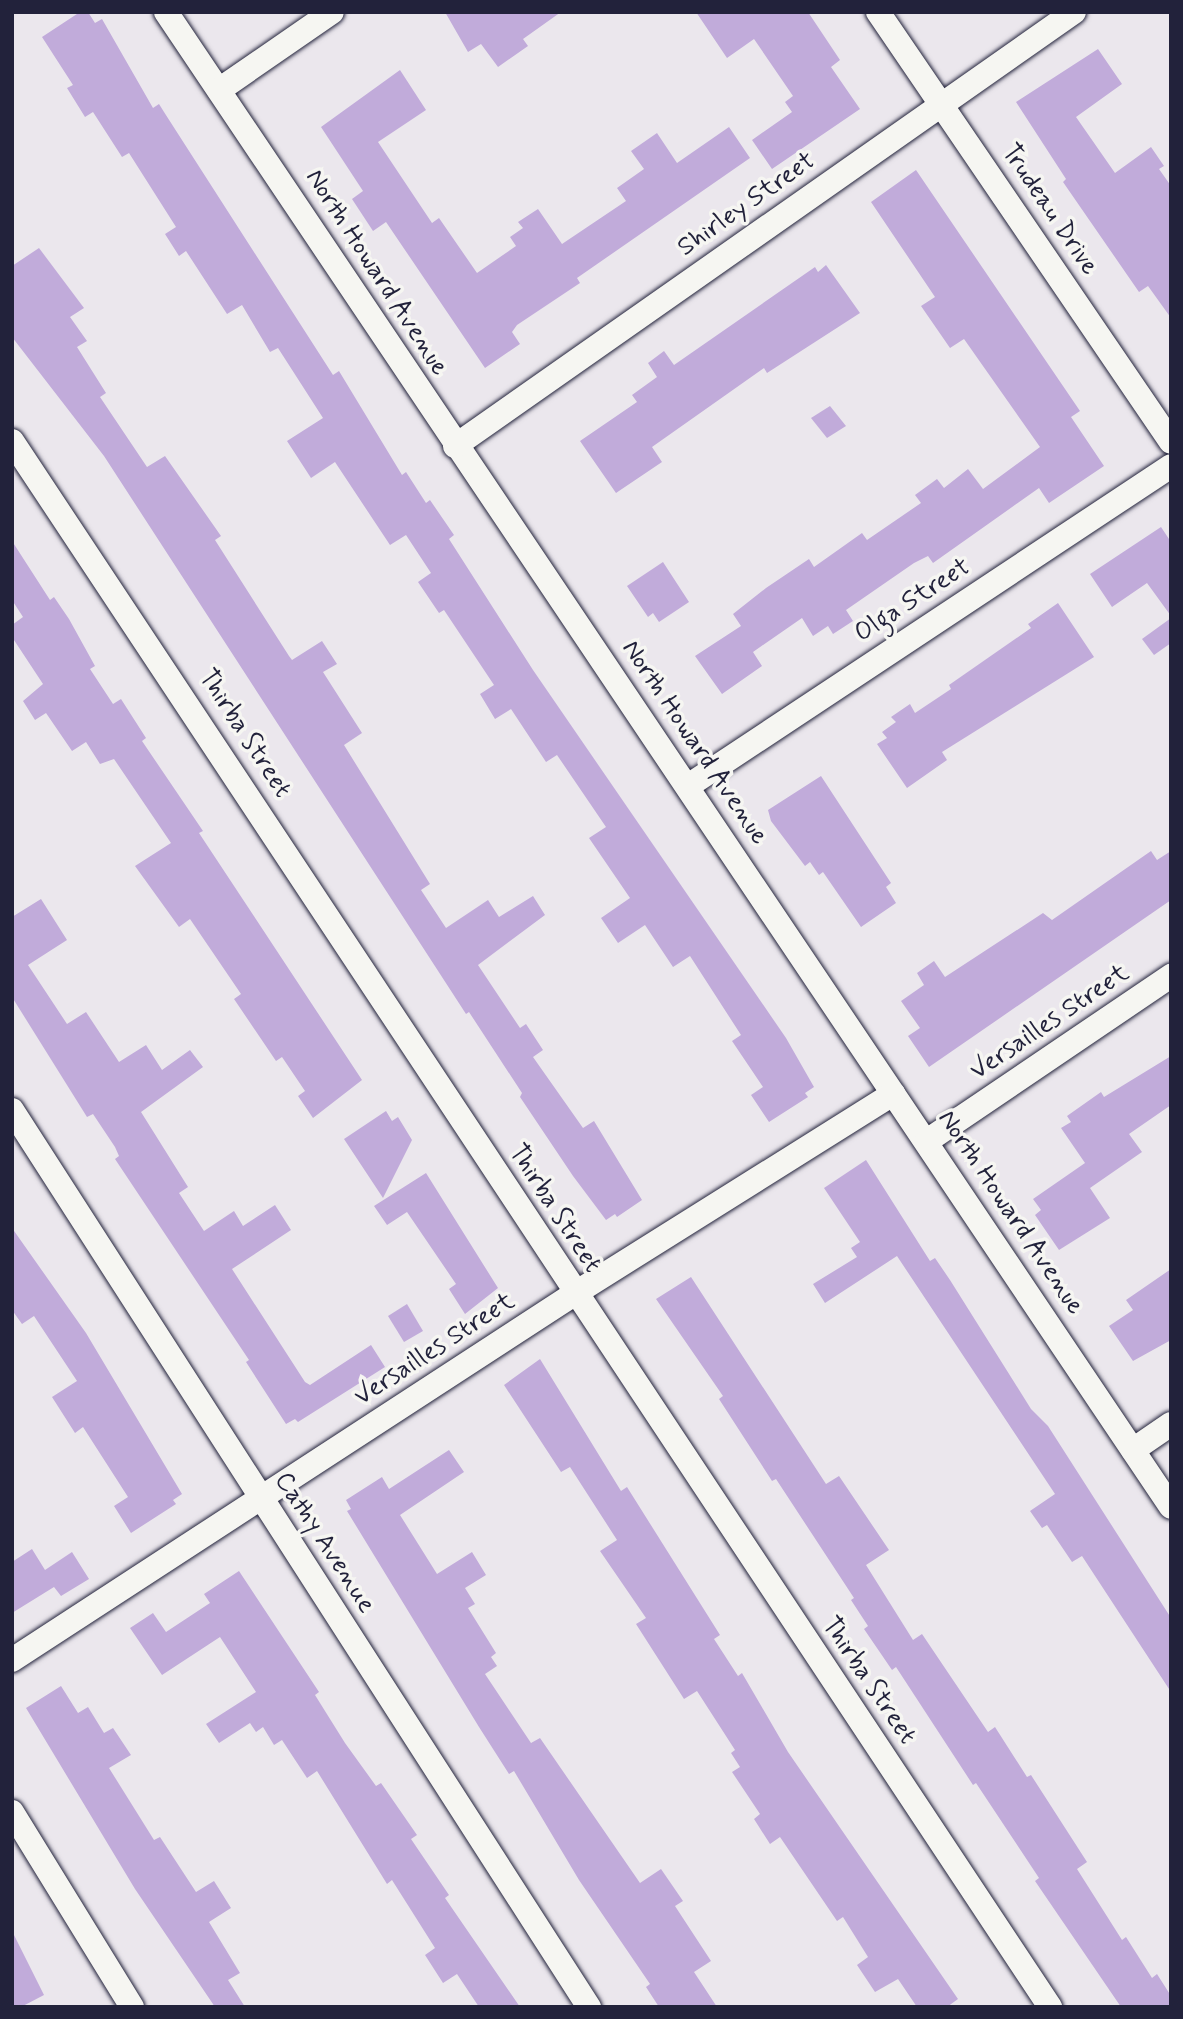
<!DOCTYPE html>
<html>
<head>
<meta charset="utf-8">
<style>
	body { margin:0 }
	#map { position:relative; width:1183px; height:2019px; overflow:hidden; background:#ebe7ed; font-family:Mynerve,sans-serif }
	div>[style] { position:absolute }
	.building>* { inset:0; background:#c1abda }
	.roads { filter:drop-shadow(0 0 2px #22223b) drop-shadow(0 0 2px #22223b) }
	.minor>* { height:24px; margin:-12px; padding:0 12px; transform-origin:12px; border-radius:12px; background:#f6f6f2 }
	span { translate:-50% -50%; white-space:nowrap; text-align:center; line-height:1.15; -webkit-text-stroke:7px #f6f6f2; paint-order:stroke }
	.street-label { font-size:26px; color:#22223b }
	.frame { position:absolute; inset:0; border:14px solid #22223b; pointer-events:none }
</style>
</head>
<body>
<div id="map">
	<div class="building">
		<div style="clip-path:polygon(80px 12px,88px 12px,95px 23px,102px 19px,153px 108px,159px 104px,164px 112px,333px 375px,339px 371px,402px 475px,406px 472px,426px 503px,430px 500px,454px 535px,449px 539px,533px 670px,786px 1038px,814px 1087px,805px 1093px,808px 1097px,769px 1122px,751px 1095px,763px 1087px,732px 1041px,741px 1035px,690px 956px,673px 967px,645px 925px,618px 943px,601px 918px,630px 898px,589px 838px,606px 827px,557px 755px,546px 762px,511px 709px,495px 719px,480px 694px,494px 685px,444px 610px,439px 613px,418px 582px,431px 573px,406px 535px,390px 545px,335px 462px,311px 478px,287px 441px,323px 418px,278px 348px,270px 352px,242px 305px,227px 314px,186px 251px,179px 256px,165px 234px,176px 227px,129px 153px,122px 157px,93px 112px,85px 117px,67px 88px,73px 85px,42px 37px)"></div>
		<div style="clip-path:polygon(445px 12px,561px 12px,523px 39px,528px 46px,498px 67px,481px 44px,468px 52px)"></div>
		<div style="clip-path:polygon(696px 12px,808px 12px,840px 60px,831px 67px,860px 109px,772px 169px,752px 140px,792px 112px,785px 102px,793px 96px,754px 39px,727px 58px)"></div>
		<div style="clip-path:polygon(1098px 49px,1122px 84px,1076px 117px,1115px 173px,1151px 147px,1164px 166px,1159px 169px,1171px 186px,1171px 318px,1148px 286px,1139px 292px,1063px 182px,1066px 179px,1016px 102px)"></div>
		<div style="clip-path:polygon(400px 70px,426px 110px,378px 142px,432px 223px,439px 218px,477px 273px,516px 246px,510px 237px,523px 228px,518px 222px,538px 209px,562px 244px,626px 201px,617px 188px,644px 169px,631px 151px,657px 133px,677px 163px,729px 127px,750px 158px,577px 278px,580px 283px,517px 325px,512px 332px,520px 344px,485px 368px,386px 222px,373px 231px,352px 199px,363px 191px,321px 127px)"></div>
		<div style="clip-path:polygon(916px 170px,1080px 411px,1071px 417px,1104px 466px,1049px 503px,1039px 488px,933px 563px,928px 556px,914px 563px,846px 610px,853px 621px,833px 634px,828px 626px,813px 636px,802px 618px,753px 652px,762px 666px,722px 694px,695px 656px,741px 626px,733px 614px,766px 588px,809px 559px,814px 567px,862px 533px,867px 540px,921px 503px,915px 495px,937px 479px,944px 488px,968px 469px,983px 489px,1040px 447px,964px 339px,950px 348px,921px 306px,935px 297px,871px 202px)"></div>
		<div style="clip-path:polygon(39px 248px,84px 308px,70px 317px,87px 341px,77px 347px,106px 393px,100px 397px,147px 467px,165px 456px,221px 536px,215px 540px,289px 656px,292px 660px,322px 641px,337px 664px,323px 672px,362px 733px,344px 745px,430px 884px,421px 890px,446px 928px,488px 900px,499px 917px,533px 896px,545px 915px,478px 965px,520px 1028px,526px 1024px,543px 1050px,533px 1057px,583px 1128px,594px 1121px,642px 1200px,617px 1217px,615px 1214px,606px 1220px,573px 1176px,520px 1097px,522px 1093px,469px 1012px,466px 1014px,104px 456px,12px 337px,12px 266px)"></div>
		<div style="clip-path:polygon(826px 265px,860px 313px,767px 373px,764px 368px,652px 447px,662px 462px,616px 493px,580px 441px,637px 402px,632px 395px,657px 377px,648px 363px,664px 351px,674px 365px,815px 267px,818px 272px)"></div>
		<div style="clip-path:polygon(830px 406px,846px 426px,827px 438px,811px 418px)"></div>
		<div style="clip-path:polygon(1161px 527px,1171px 542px,1171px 616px,1147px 583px,1112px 607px,1090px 574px)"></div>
		<div style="clip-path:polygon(12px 541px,50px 600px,54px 597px,69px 619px,95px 666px,90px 669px,113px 704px,121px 699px,146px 738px,142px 741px,203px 831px,199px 833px,362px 1080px,313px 1118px,298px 1096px,305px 1091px,282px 1057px,276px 1061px,234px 999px,241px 994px,190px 919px,179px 927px,135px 866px,171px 843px,114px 759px,100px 764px,86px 742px,72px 751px,46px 713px,35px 720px,23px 701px,43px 684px,12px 637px,12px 625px,23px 617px,12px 600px)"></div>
		<div style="clip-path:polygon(663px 562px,689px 602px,659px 622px,653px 613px,648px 617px,627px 586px)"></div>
		<div style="clip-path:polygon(1058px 603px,1094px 657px,942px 752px,947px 760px,907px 788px,877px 744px,887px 738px,882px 732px,896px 722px,891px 717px,910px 704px,915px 713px,951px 689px,949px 685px,1031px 628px,1028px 624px)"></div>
		<div style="clip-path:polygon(1171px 618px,1171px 643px,1154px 655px,1142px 639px)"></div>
		<div style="clip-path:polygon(821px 776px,891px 883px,886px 887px,896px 903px,861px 927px,823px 872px,819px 875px,810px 862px,805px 866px,771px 821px,768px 810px)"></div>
		<div style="clip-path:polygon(1151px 851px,1157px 860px,1171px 851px,1171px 900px,929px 1067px,908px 1036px,920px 1028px,901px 1001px,924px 985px,917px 973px,934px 961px,945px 977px,1043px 913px,1052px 920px)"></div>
		<div style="clip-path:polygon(41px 899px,67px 940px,28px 965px,67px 1024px,86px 1012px,119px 1062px,146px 1045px,162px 1070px,190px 1050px,203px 1067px,141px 1112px,188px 1187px,179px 1193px,204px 1231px,234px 1211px,243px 1226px,275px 1205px,291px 1230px,232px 1269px,305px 1382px,310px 1385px,371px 1345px,385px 1367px,298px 1422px,295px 1419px,286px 1424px,246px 1362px,249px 1360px,115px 1159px,119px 1156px,115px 1147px,93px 1114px,87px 1117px,12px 997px,12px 917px)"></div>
		<div style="clip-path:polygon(1171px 1056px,1171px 1105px,1129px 1134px,1142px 1152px,1090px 1188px,1110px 1218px,1059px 1250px,1035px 1215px,1041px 1210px,1033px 1199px,1085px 1163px,1061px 1128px,1071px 1122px,1067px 1116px,1101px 1092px,1104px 1097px)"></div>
		<div style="clip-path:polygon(386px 1111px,392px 1121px,398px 1117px,412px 1140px,383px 1198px,344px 1139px)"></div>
		<div style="clip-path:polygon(866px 1160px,930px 1261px,935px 1258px,950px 1280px,1031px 1409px,1048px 1426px,1171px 1618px,1171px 1692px,1082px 1556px,1072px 1562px,1047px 1525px,1042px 1528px,1030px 1511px,1055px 1494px,897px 1256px,825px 1303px,813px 1284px,857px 1257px,851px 1248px,860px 1242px,824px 1188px)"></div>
		<div style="clip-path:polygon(426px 1173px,498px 1288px,465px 1314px,449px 1289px,456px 1284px,407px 1212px,387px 1225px,374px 1206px)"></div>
		<div style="clip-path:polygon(12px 1228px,86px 1333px,182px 1494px,173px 1500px,176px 1504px,131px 1533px,114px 1506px,128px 1497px,83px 1427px,75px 1433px,52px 1397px,77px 1381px,34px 1316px,22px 1324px,12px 1310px)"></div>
		<div style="clip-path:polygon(1171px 1269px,1171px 1340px,1133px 1361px,1109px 1326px,1133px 1310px,1126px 1300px)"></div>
		<div style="clip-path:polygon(691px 1277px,826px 1484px,839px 1476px,889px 1550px,866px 1565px,913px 1640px,922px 1634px,988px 1732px,995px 1727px,1027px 1777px,1031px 1775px,1087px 1862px,1077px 1869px,1122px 1940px,1126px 1937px,1152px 1978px,1157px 1974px,1171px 1996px,1171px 2007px,1121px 2007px,1035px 1881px,1039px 1878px,976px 1783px,973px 1785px,896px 1667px,892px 1670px,864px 1629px,868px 1626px,851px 1600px,854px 1598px,776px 1479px,772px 1481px,719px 1399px,723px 1396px,656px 1299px)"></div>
		<div style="clip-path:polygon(407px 1304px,423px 1331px,404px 1342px,388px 1316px)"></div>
		<div style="clip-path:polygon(540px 1359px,621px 1491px,627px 1487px,720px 1635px,714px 1639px,738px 1676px,742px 1673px,788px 1752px,958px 1999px,947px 2007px,917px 2007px,898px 1979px,875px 1992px,857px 1965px,868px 1957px,843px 1917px,837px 1921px,780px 1837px,770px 1844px,754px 1819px,760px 1814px,732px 1772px,740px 1767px,731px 1753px,735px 1750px,697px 1691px,684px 1699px,636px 1624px,646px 1618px,600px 1551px,617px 1540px,570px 1467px,561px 1472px,504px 1385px)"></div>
		<div style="clip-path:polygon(449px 1450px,464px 1472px,400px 1515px,437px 1574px,472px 1552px,486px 1575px,465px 1588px,475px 1604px,468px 1608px,496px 1653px,491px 1657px,497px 1666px,485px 1674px,531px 1743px,540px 1738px,640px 1883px,661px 1869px,683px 1901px,675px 1906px,711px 1961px,694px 1972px,717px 2007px,659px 2007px,646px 1987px,650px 1984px,579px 1880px,514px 1771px,509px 1774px,479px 1727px,347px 1511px,351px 1509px,346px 1500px,382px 1477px,389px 1489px)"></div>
		<div style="clip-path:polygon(32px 1549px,45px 1570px,72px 1552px,89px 1579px,61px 1596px,54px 1587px,12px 1613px,12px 1562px)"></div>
		<div style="clip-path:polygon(239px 1571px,319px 1692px,315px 1695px,345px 1743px,376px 1786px,381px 1783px,417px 1835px,411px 1839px,449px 1895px,445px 1898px,520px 2007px,479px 2007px,457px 1974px,443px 1983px,425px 1955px,435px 1948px,392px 1880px,387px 1884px,317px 1771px,307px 1778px,282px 1740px,274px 1745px,263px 1727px,256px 1732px,250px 1723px,219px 1743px,206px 1724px,256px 1692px,220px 1637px,162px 1675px,130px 1628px,153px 1613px,166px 1632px,210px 1603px,204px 1594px)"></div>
		<div style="clip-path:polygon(61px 1686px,78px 1713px,88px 1707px,104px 1733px,113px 1728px,131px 1755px,109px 1768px,154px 1840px,160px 1837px,196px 1892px,214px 1881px,231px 1908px,209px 1922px,240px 1973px,228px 1980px,245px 2007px,215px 2007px,135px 1889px,26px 1708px)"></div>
		<div style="clip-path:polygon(12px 1931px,44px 1995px,21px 2007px,12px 2007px)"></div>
	</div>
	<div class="roads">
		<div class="minor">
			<div style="left:166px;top:12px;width:1801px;rotate:56.09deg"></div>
			<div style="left:878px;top:12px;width:520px;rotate:55.73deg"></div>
			<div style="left:219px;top:90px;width:137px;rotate:-34.6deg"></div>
			<div style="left:12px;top:441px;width:1879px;rotate:56.46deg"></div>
			<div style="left:455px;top:446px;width:756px;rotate:-35.04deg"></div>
			<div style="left:688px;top:786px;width:579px;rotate:-33.53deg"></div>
			<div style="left:12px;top:1110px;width:1067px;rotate:57.25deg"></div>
			<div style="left:927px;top:1141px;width:295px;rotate:-34.1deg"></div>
			<div style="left:1133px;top:1450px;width:46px;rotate:-34.4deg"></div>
			<div style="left:12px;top:1660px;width:671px;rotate:-33.07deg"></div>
			<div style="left:574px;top:1294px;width:377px;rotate:-32.1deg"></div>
			<div style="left:12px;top:1812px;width:229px;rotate:58.4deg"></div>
		</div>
	</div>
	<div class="street-label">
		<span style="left:747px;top:205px;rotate:-35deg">Shirley Street</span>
		<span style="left:1049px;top:210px;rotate:56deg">Trudeau Drive</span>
		<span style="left:376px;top:273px;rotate:57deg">North Howard Avenue</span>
		<span style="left:913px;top:601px;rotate:-33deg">Olga Street</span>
		<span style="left:244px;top:734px;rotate:57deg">Thirba Street</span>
		<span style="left:694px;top:743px;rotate:56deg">North Howard Avenue</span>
		<span style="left:1050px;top:1023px;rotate:-34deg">Versailles Street</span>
		<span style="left:554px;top:1209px;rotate:57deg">Thirba Street</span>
		<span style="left:1010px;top:1213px;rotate:56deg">North Howard Avenue</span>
		<span style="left:435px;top:1350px;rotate:-33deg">Versailles Street</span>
		<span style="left:324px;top:1543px;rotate:57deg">Cathy Avenue</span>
		<span style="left:868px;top:1681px;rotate:56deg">Thirba Street</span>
	</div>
	<div class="frame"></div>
</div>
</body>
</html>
